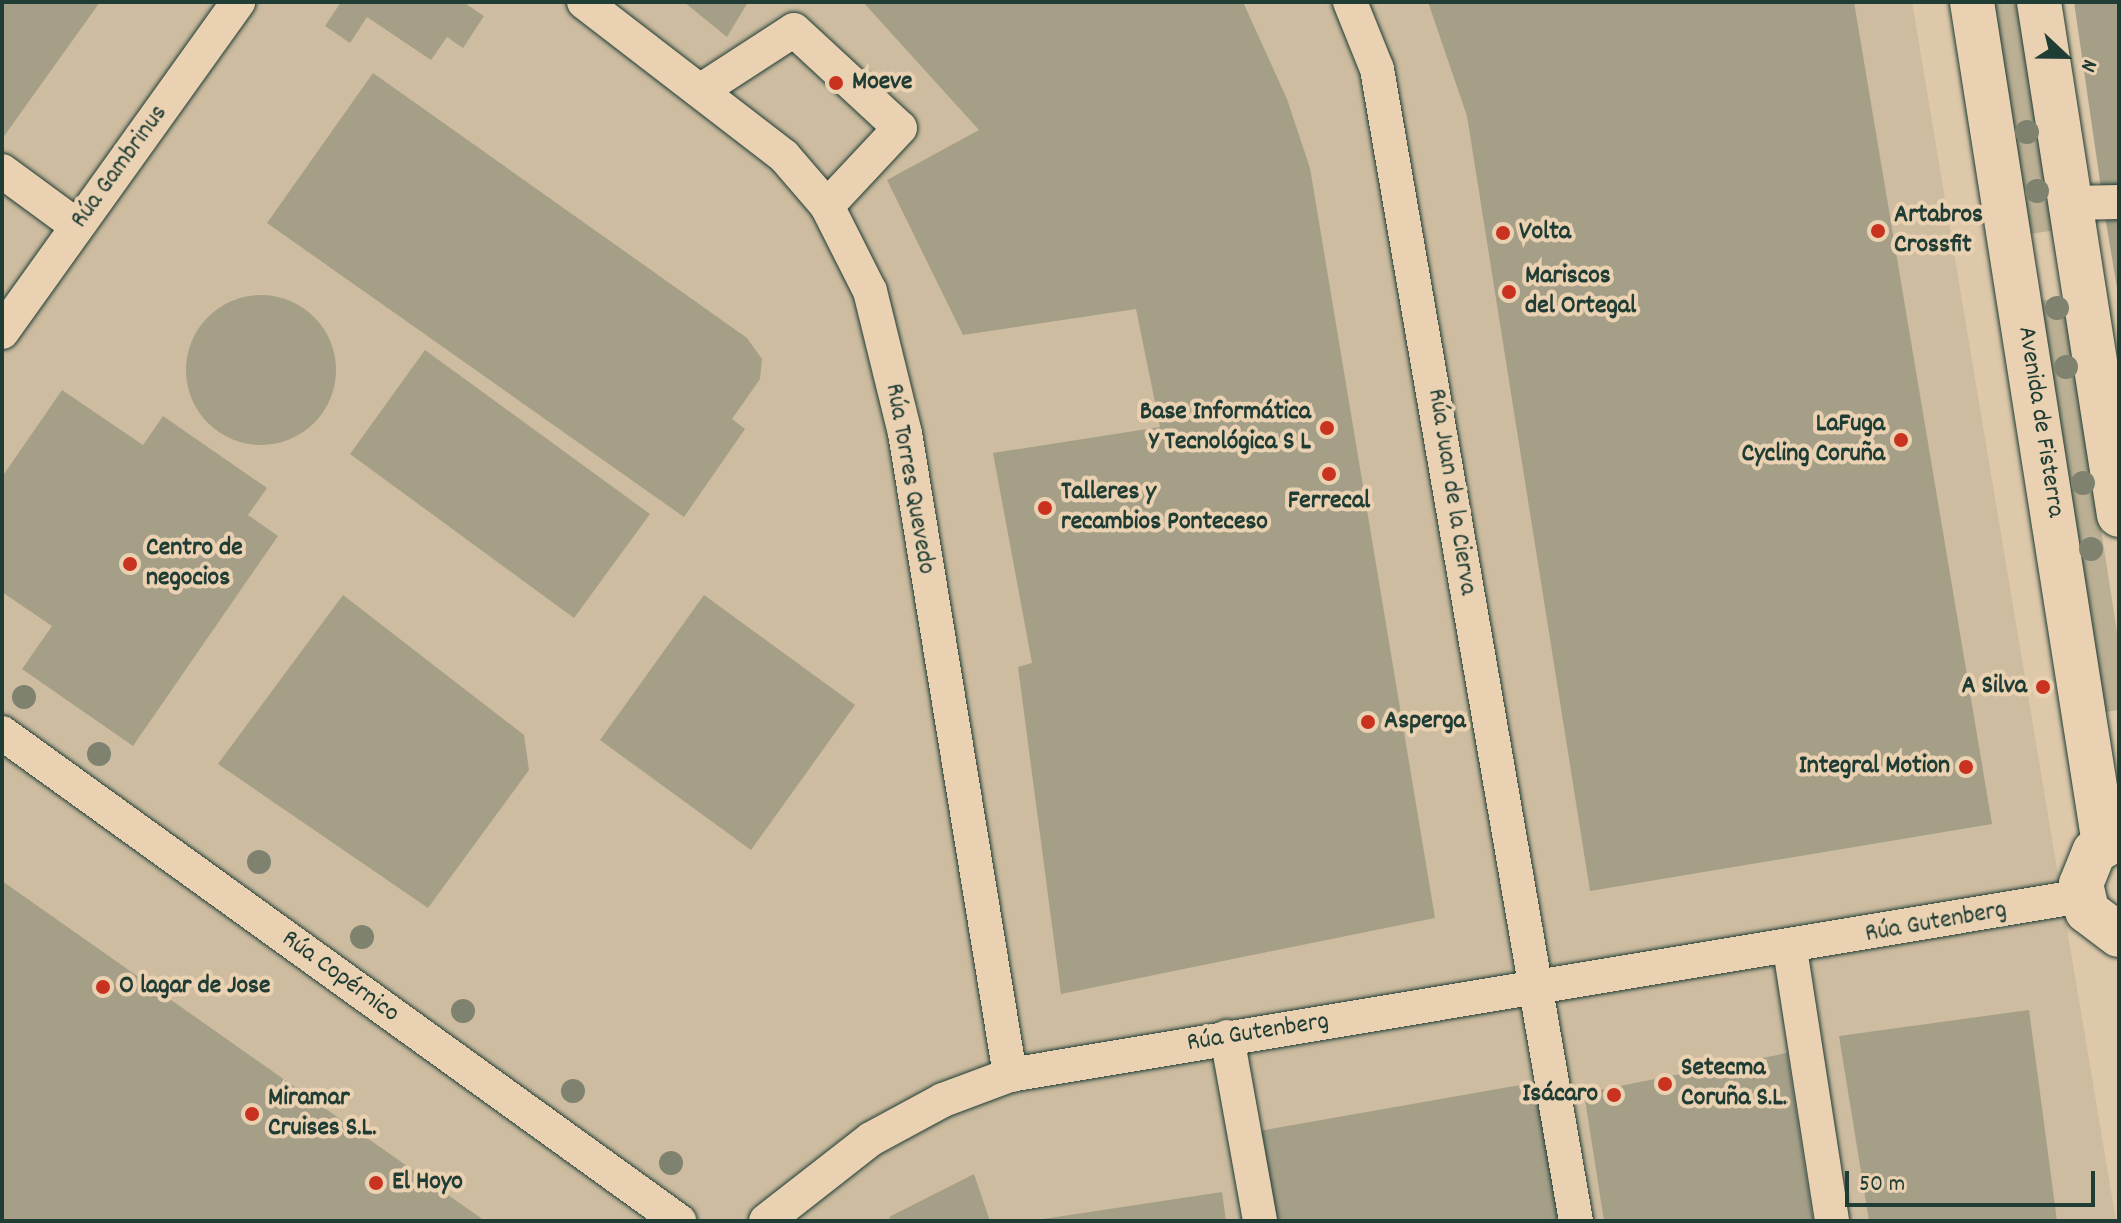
<!DOCTYPE html>
<html>
<head>
<meta charset="utf-8">
<style>
	body { margin:0 }
	#map { position:relative; width:2121px; height:1223px; overflow:hidden; background:#dec8aa; font-family:Dekko,sans-serif }
	div>[style] { position:absolute }
	.built>* { inset:0; background:#cdbca0 }
	.green>* { inset:0; background:#bbaf94 }
	.building>* { inset:0; background:#a59f88 }
	.round { border-radius:50% }
	.roads { filter:drop-shadow(0 0 2px #1f3d34) drop-shadow(0 0 2px #1f3d34) }
	.minor>* { height:34px; margin:-17px; padding:0 17px; transform-origin:17px; border-radius:17px; background:#ead1b2 }
	.major>* { height:44px; margin:-22px; padding:0 22px; transform-origin:22px; border-radius:22px; background:#ead1b2 }
	.trees>* { width:24px; height:24px; margin:-12px; border-radius:50%; background:#7e826f }
	.dots>* { width:22px; height:22px; translate:-50% -50%; box-sizing:border-box; border:4px solid #ead1b2; border-radius:50% }
	span { translate:-50% -50%; white-space:nowrap; text-align:center; line-height:1.15; -webkit-text-stroke:8px #ead1b2; paint-order:stroke }
	.poi-label { font-size:26px; color:#1f3d34; font-weight:700 }
	.left { translate:0 -50%; text-align:left }
	.right { translate:-100% -50%; text-align:right }
	.street-label { font-size:26px; color:#1f3d34 }
	.frame { position:absolute; inset:0; border:4px solid #1f3d34; pointer-events:none }
	.north { position:absolute; left:2025px; top:16px; width:80px; height:80px; -webkit-text-stroke:6px #ead1b2; paint-order:stroke; rotate:112deg; font-size:22px; font-weight:700; line-height:32px; text-align:center; color:#1f3d34 }
	.north::after { content:''; display:block; margin:auto; width:28px; height:36px; background:#1f3d34; clip-path:polygon(50% 0,100% 100%,50% 72%,0 100%) }
	.scale { position:absolute; left:1845px; top:1171px; width:250px; height:36px; box-sizing:border-box; border:4px solid #1f3d34; border-top:0; padding-left:10px; font-size:24px; line-height:28px; white-space:nowrap; color:#1f3d34; -webkit-text-stroke:6px #ead1b2; paint-order:stroke }
</style>
</head>
<body>
<div id="map">
	<div class="built">
		<div style="clip-path:polygon(2px 2px,1912px 2px,2116px 1221px,2px 1221px)"></div>
	</div>
	<div class="green">
		<div style="clip-path:polygon(1990px 2px,2016px 2px,2056px 230px,2030px 234px)"></div>
		<div style="clip-path:polygon(2065px 297px,2119px 645px,2119px 710px,2105px 712px,2039px 301px)"></div>
	</div>
	<div class="building">
		<div style="clip-path:polygon(2px 2px,100px 2px,2px 139px)"></div>
		<div style="clip-path:polygon(341px 2px,463px 2px,484px 16px,463px 48px,447px 37px,431px 60px,367px 17px,350px 43px,325px 26px)"></div>
		<div style="clip-path:polygon(684px 2px,748px 2px,727px 37px)"></div>
		<div style="clip-path:polygon(863px 2px,1243px 2px,1287px 99px,1310px 168px,1435px 918px,1061px 994px,1018px 667px,1032px 663px,993px 453px,1160px 427px,1136px 309px,963px 335px,887px 180px,979px 130px)"></div>
		<div style="clip-path:polygon(1428px 2px,1854px 2px,1992px 824px,1590px 891px,1467px 116px)"></div>
		<div style="clip-path:polygon(2074px 2px,2119px 2px,2119px 195px,2102px 195px)"></div>
		<div style="clip-path:polygon(373px 73px,747px 338px,762px 359px,760px 379px,732px 419px,745px 429px,684px 517px,267px 223px)"></div>
		<div style="clip-path:polygon(2104px 210px,2119px 211px,2119px 288px,2117px 288px)"></div>
		<div class="round" style="left:186px;top:295px;width:150px;height:150px"></div>
		<div style="clip-path:polygon(425px 350px,650px 514px,574px 618px,350px 454px)"></div>
		<div style="clip-path:polygon(62px 390px,143px 445px,163px 416px,267px 488px,248px 515px,278px 536px,133px 746px,22px 669px,52px 626px,2px 592px,2px 477px)"></div>
		<div style="clip-path:polygon(343px 595px,524px 735px,529px 770px,428px 908px,218px 764px)"></div>
		<div style="clip-path:polygon(704px 595px,855px 705px,751px 850px,600px 740px)"></div>
		<div style="clip-path:polygon(2px 881px,32px 902px,485px 1221px,2px 1221px)"></div>
		<div style="clip-path:polygon(2029px 1010px,2057px 1221px,1869px 1221px,1839px 1036px)"></div>
		<div style="clip-path:polygon(1787px 1053px,1813px 1221px,1604px 1221px,1584px 1093px)"></div>
		<div style="clip-path:polygon(1543px 1081px,1563px 1221px,1273px 1221px,1259px 1131px)"></div>
		<div style="clip-path:polygon(974px 1174px,990px 1221px,891px 1221px,889px 1217px)"></div>
		<div style="clip-path:polygon(1222px 1192px,1226px 1221px,1043px 1221px,1043px 1219px)"></div>
	</div>
	<div class="roads">
		<div class="minor">
			<div style="left:584px;top:2px;width:252px;rotate:37.6deg"></div>
			<div style="left:784px;top:156px;width:66px;rotate:49.3deg"></div>
			<div style="left:827px;top:206px;width:95px;rotate:63.2deg"></div>
			<div style="left:870px;top:291px;width:146px;rotate:76.2deg"></div>
			<div style="left:905px;top:433px;width:651px;rotate:80.71deg"></div>
			<div style="left:1350px;top:2px;width:72px;rotate:68.1deg"></div>
			<div style="left:1377px;top:69px;width:1169px;rotate:80.2deg"></div>
			<div style="left:703px;top:89px;width:108px;rotate:-33deg"></div>
			<div style="left:794px;top:30px;width:144px;rotate:42.8deg"></div>
			<div style="left:900px;top:128px;width:107px;rotate:133.1deg"></div>
			<div style="left:2px;top:171px;width:93px;rotate:36.3deg"></div>
			<div style="left:2071px;top:203px;width:48px;rotate:-1.2deg"></div>
			<div style="left:2px;top:332px;width:406px;rotate:-54.4deg"></div>
			<div style="left:2px;top:733px;width:835px;rotate:35.79deg"></div>
			<div style="left:1790px;top:949px;width:275px;rotate:81.2deg"></div>
			<div style="left:1227px;top:1037px;width:187px;rotate:79.8deg"></div>
			<div style="left:766px;top:1221px;width:133px;rotate:-38deg"></div>
			<div style="left:871px;top:1139px;width:82px;rotate:-28.4deg"></div>
			<div style="left:943px;top:1100px;width:72px;rotate:-20.5deg"></div>
			<div style="left:1010px;top:1075px;width:1087px;rotate:-9.48deg"></div>
		</div>
		<div class="major">
			<div style="left:1972px;top:2px;width:852px;rotate:81.09deg"></div>
			<div style="left:2039px;top:2px;width:519px;rotate:81.14deg"></div>
			<div style="left:2119px;top:837px;width:29px;rotate:149deg"></div>
			<div style="left:2094px;top:852px;width:35px;rotate:112deg"></div>
			<div style="left:2081px;top:884px;width:28px;rotate:77deg"></div>
			<div style="left:2087px;top:911px;width:40px;rotate:37deg"></div>
		</div>
	</div>
	<div class="trees">
		<div style="left:2027px;top:132px"></div>
		<div style="left:2037px;top:191px"></div>
		<div style="left:2057px;top:308px"></div>
		<div style="left:2066px;top:367px"></div>
		<div style="left:2083px;top:483px"></div>
		<div style="left:2091px;top:549px"></div>
		<div style="left:24px;top:697px"></div>
		<div style="left:99px;top:754px"></div>
		<div style="left:259px;top:862px"></div>
		<div style="left:362px;top:937px"></div>
		<div style="left:463px;top:1011px"></div>
		<div style="left:573px;top:1091px"></div>
		<div style="left:671px;top:1163px"></div>
	</div>
	<div class="dots">
		<div style="left:836px;top:83px;background:#c8321e"></div>
		<div style="left:1878px;top:231px;background:#c8321e"></div>
		<div style="left:1503px;top:233px;background:#c8321e"></div>
		<div style="left:1509px;top:292px;background:#c8321e"></div>
		<div style="left:1327px;top:428px;background:#c8321e"></div>
		<div style="left:1901px;top:440px;background:#c8321e"></div>
		<div style="left:1329px;top:474px;background:#c8321e"></div>
		<div style="left:1045px;top:508px;background:#c8321e"></div>
		<div style="left:130px;top:564px;background:#c8321e"></div>
		<div style="left:2043px;top:687px;background:#c8321e"></div>
		<div style="left:1368px;top:722px;background:#c8321e"></div>
		<div style="left:1966px;top:767px;background:#c8321e"></div>
		<div style="left:103px;top:987px;background:#c8321e"></div>
		<div style="left:1665px;top:1084px;background:#c8321e"></div>
		<div style="left:1614px;top:1095px;background:#c8321e"></div>
		<div style="left:252px;top:1114px;background:#c8321e"></div>
		<div style="left:376px;top:1183px;background:#c8321e"></div>
	</div>
	<div class="poi-label">
		<span class="left" style="left:852px;top:83px">Moeve</span>
		<span class="left" style="left:1894px;top:231px">Artabros<br>Crossfit</span>
		<span class="left" style="left:1519px;top:233px">Volta</span>
		<span class="left" style="left:1525px;top:292px">Mariscos<br>del Ortegal</span>
		<span class="right" style="left:1311px;top:428px">Base Informática<br>Y Tecnológica S L</span>
		<span class="right" style="left:1885px;top:440px">LaFuga<br>Cycling Coruña</span>
		<span class="left" style="left:1061px;top:508px">Talleres y<br>recambios Ponteceso</span>
		<span style="left:1329px;top:502px">Ferrecal</span>
		<span class="left" style="left:146px;top:564px">Centro de<br>negocios</span>
		<span class="right" style="left:2027px;top:687px">A Silva</span>
		<span class="left" style="left:1384px;top:722px">Asperga</span>
		<span class="right" style="left:1950px;top:767px">Integral Motion</span>
		<span class="left" style="left:119px;top:987px">O lagar de Jose</span>
		<span class="left" style="left:1681px;top:1084px">Setecma<br>Coruña S.L.</span>
		<span class="right" style="left:1598px;top:1095px">Isácaro</span>
		<span class="left" style="left:268px;top:1114px">Miramar<br>Cruises S.L.</span>
		<span class="left" style="left:392px;top:1183px">El Hoyo</span>
	</div>
	<div class="street-label">
		<span style="left:120px;top:167px;rotate:-54deg">Rúa Gambrinus</span>
		<span style="left:2040px;top:422px;rotate:81deg">Avenida de Fisterra</span>
		<span style="left:909px;top:479px;rotate:80deg">Rúa Torres Quevedo</span>
		<span style="left:1451px;top:492px;rotate:81deg">Rúa Juan de la Cierva</span>
		<span style="left:1936px;top:923px;rotate:-10deg">Rúa Gutenberg</span>
		<span style="left:340px;top:977px;rotate:36deg">Rúa Copérnico</span>
		<span style="left:1258px;top:1033px;rotate:-9deg">Rúa Gutenberg</span>
	</div>
	<div class="frame"></div>
	<div class="north">N</div>
	<div class="scale">50 m</div>
</div>
</body>
</html>
